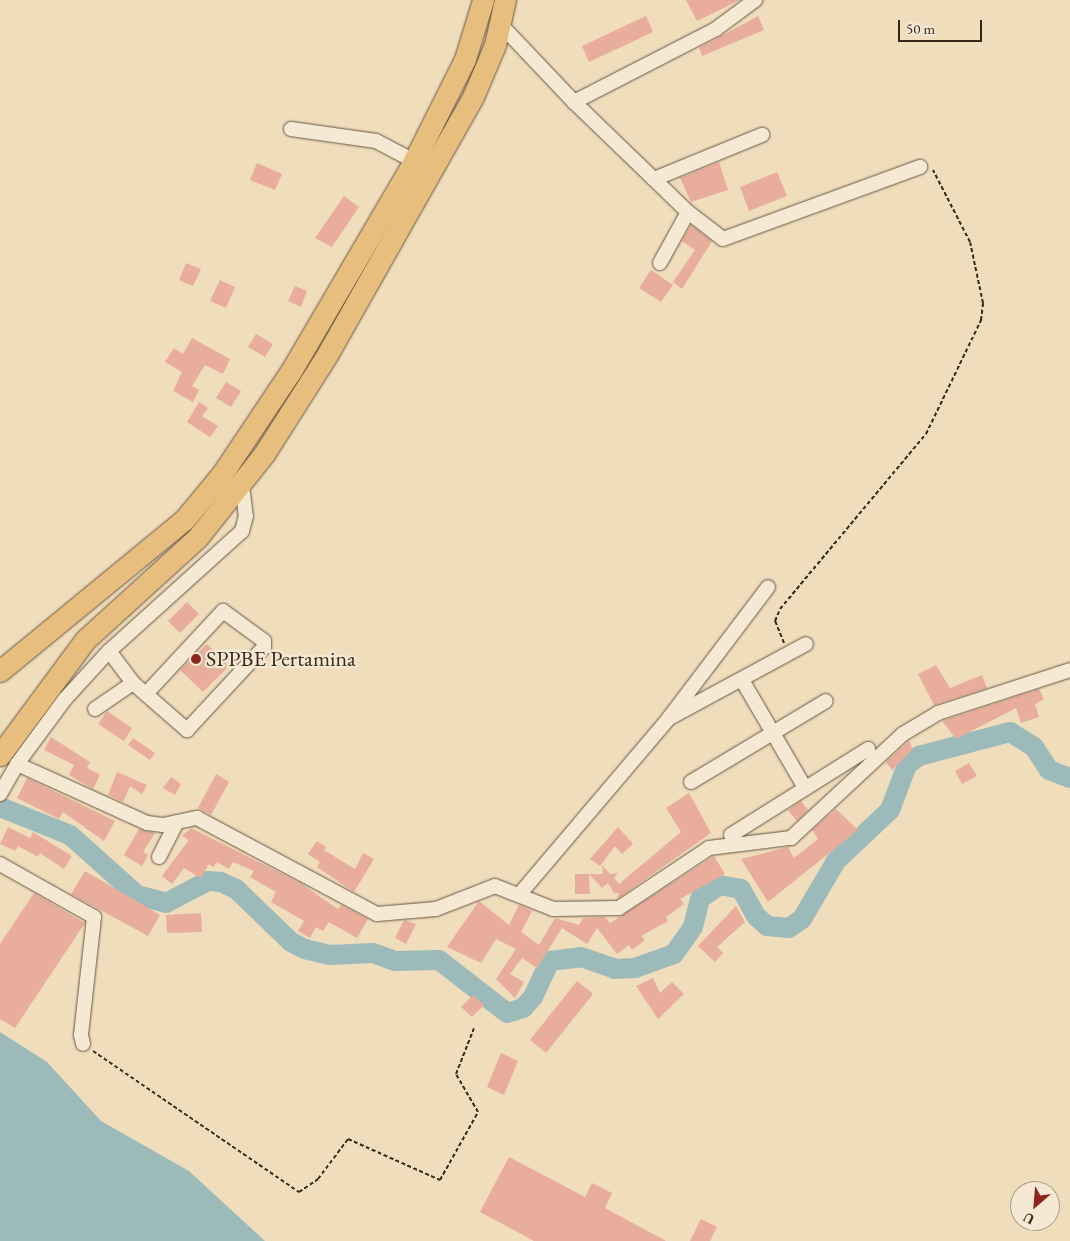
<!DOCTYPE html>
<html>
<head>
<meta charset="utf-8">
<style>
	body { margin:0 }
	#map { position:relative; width:1070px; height:1241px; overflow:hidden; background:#f0ddbc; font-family:"EB Garamond",serif }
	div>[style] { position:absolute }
	.water>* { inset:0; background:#9dbaba }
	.river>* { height:20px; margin:-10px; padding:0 10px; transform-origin:10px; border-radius:10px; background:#9dbaba }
	.building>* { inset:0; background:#e8ad9b }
	.path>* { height:2px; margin-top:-1px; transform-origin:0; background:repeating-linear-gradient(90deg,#372819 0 4px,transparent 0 6.5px) }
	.roads { filter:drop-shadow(0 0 1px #655542) drop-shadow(0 0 1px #655542) }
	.minor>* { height:14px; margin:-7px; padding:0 7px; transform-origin:7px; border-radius:7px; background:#f5e9d3 }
	.highway>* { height:21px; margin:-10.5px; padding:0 10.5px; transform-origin:10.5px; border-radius:10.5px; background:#e8be7e }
	.dots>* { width:14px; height:14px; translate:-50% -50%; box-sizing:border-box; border:2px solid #f5e9d3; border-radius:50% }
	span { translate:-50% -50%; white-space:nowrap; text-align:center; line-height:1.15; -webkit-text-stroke:4.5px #f5e9d3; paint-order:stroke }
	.poi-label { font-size:22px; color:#372819 }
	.left { translate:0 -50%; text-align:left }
	.north { position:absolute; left:1010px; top:1181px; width:50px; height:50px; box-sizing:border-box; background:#f5e9d3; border:1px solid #a99c89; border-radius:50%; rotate:207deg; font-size:14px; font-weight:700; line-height:20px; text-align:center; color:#372819 }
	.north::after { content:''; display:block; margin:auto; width:18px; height:22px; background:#8f2418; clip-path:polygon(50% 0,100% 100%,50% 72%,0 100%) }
	.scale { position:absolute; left:898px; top:20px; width:84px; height:22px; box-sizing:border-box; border:2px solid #372819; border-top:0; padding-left:6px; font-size:15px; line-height:18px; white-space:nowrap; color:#372819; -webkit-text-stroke:4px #f5e9d3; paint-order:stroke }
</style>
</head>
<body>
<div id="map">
	<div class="water">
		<div style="clip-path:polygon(0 1032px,47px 1062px,101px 1121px,189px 1171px,265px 1241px,0 1241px)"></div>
	</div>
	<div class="river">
		<div style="left:0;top:807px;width:75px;rotate:21.8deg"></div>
		<div style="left:70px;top:835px;width:90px;rotate:41.8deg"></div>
		<div style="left:137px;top:895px;width:30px;rotate:15deg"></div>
		<div style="left:166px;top:903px;width:47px;rotate:-27.6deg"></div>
		<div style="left:208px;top:881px;width:13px;rotate:4deg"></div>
		<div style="left:221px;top:882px;width:17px;rotate:25deg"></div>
		<div style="left:236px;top:889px;width:76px;rotate:43.9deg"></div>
		<div style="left:291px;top:942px;width:16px;rotate:27deg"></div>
		<div style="left:305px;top:949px;width:25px;rotate:14deg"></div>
		<div style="left:329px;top:955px;width:44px;rotate:-2.6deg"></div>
		<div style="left:373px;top:953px;width:23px;rotate:20deg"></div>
		<div style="left:395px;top:961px;width:44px;rotate:-1.3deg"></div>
		<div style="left:439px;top:960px;width:86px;rotate:37.9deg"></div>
		<div style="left:507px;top:1013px;width:17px;rotate:-17deg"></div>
		<div style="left:523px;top:1008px;width:15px;rotate:-48deg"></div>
		<div style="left:533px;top:997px;width:40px;rotate:-65deg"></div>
		<div style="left:550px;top:961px;width:31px;rotate:-7deg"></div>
		<div style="left:581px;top:957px;width:36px;rotate:19deg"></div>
		<div style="left:615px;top:969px;width:20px;rotate:-3deg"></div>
		<div style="left:635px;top:968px;width:41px;rotate:-19.7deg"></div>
		<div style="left:674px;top:954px;width:33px;rotate:-55deg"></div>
		<div style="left:693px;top:927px;width:29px;rotate:-76deg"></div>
		<div style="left:700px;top:899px;width:24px;rotate:-36deg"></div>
		<div style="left:719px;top:885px;width:22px;rotate:10deg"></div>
		<div style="left:741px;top:889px;width:31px;rotate:61deg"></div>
		<div style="left:756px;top:916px;width:15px;rotate:42deg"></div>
		<div style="left:767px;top:926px;width:22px;rotate:5deg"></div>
		<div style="left:789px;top:928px;width:16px;rotate:-35deg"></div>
		<div style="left:802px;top:919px;width:67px;rotate:-59.6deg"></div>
		<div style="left:836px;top:861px;width:74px;rotate:-43.4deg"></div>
		<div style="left:890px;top:810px;width:48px;rotate:-69.3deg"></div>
		<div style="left:907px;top:765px;width:15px;rotate:-37deg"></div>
		<div style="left:919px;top:756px;width:94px;rotate:-14.8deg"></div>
		<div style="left:1010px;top:732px;width:28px;rotate:32deg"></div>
		<div style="left:1034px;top:747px;width:27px;rotate:57deg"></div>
		<div style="left:1049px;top:770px;width:22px;rotate:21deg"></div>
	</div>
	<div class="building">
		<div style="clip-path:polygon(686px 0,740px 0,697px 21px)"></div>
		<div style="clip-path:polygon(646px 16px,653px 32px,589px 62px,582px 46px)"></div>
		<div style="clip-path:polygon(758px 16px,764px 30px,702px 56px,699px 48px)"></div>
		<div style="clip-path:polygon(719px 162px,728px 190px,691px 202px,680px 178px)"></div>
		<div style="clip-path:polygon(257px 163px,282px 174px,275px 190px,250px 180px)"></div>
		<div style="clip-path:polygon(777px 172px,787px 196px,749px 211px,740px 187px)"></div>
		<div style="clip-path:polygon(344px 196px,359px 207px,332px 247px,315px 238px)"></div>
		<div style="clip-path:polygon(691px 225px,712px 241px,682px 289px,673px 282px,695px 250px,682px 241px)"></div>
		<div style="clip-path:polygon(186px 263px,201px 269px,193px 286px,179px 280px)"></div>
		<div style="clip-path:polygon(651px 270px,673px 285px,661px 302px,639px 288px)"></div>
		<div style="clip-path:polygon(220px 280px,235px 287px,226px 308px,210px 301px)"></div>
		<div style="clip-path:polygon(295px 286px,307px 291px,301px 307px,288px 301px)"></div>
		<div style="clip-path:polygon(256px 334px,273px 344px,265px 357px,248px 347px)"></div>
		<div style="clip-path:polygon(192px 338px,230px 359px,223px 374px,205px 365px,192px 386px,199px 390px,193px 402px,173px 391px,182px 372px,165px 362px,174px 348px,183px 354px)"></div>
		<div style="clip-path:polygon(226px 382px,241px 391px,231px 407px,216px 398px)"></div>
		<div style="clip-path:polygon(199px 402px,208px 408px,202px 416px,218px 426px,210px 437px,187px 422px)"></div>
		<div style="clip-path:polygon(187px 602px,199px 614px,180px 633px,168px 621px)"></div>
		<div style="clip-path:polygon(207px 644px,229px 666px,203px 692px,180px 670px)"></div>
		<div style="clip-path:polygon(936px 665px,950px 688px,982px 675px,987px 688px,934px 705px,918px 674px)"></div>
		<div style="clip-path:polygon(1039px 689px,1044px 699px,1035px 704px,1039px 717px,1021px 723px,1016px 708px,956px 739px,942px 721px)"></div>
		<div style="clip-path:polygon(107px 711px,132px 728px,124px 741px,98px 724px)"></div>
		<div style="clip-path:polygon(51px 737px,90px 762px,87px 768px,100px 775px,93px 789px,69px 775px,74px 765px,44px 750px)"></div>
		<div style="clip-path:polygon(133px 738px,155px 753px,150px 760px,128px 745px)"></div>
		<div style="clip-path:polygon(909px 741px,913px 749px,892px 770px,886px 762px)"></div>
		<div style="clip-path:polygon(969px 763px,977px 776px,962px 784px,955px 771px)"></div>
		<div style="clip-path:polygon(117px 772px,147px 785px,142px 794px,130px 786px,123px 802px,108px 795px)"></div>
		<div style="clip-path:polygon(216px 774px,229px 782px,211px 815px,198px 808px)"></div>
		<div style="clip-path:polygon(171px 777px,181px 784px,175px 795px,163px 788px)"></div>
		<div style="clip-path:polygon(27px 778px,115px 821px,104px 841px,63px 812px,59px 819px,17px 798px)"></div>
		<div style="clip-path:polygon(689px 793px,711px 833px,617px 899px,619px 893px,614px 893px,608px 883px,602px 888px,589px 874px,603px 874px,602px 865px,610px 874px,618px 873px,614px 878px,619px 884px,681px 832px,666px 808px)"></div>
		<div style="clip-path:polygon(801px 801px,808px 810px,797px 821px,788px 810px)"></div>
		<div style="clip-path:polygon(836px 809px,858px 830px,768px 902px,741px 859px,788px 847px,794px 858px,818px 839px,812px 830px)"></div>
		<div style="clip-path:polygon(8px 827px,30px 838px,33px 832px,72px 856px,64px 869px,40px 853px,38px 857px,18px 846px,15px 851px,0 844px)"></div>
		<div style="clip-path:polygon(618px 827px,633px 844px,622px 854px,615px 846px,600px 866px,590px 859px)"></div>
		<div style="clip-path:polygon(191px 828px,300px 883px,338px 909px,341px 905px,368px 919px,357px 938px,329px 922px,323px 931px,316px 927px,310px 938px,298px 931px,304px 921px,271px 902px,276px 892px,250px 877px,254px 871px,233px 862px,229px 869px,217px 862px,213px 867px,209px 864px,201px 878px,184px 868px,172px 884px,162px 876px,189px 840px,182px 836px)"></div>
		<div style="clip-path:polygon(139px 829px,155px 833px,143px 852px,148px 855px,142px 866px,124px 855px)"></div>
		<div style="clip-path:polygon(317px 841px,326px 847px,324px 850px,355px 869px,363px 853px,374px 859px,354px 892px,317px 867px,320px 862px,308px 854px)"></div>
		<div style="clip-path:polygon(714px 856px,725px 874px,680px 899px,684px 904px,666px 917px,668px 921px,641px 936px,645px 940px,632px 950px,629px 945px,617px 954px,597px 928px,587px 944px,562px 928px,537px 968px,522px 958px,510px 974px,524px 982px,515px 998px,496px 979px,516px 949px,496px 939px,481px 963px,447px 947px,479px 901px,509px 925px,519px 905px,532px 911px,521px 932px,539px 945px,555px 918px,579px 925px,583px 918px,605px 917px,610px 923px)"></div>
		<div style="clip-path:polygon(85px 871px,160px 915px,148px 936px,71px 894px)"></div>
		<div style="clip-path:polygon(575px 874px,589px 874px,590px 894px,575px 894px)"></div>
		<div style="clip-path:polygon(34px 893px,85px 923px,15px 1028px,0 1019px,0 944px)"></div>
		<div style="clip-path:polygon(736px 906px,745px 922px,717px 947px,723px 953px,715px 962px,698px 946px)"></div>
		<div style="clip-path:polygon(201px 913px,202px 932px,167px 933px,166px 915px)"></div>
		<div style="clip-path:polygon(404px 920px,416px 924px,406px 944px,395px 938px)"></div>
		<div style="clip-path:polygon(653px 978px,660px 993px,672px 982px,684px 994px,658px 1019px,636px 986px)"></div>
		<div style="clip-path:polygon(577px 981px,593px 994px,546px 1053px,530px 1040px)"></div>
		<div style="clip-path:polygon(473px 995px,484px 1005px,472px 1017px,461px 1007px)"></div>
		<div style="clip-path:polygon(501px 1053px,518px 1061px,504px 1095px,487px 1087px)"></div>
		<div style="clip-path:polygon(509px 1157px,585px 1197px,592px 1183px,612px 1193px,605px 1208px,666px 1241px,534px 1241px,480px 1212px)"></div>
		<div style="clip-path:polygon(701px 1219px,717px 1227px,710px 1241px,690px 1241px)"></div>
	</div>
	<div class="path">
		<div style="left:784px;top:643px;width:24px;rotate:-112deg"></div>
		<div style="left:775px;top:621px;width:13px;rotate:-67deg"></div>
		<div style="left:780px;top:609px;width:228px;rotate:-50.2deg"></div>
		<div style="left:926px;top:434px;width:127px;rotate:-64.2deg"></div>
		<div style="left:981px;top:320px;width:17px;rotate:-83deg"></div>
		<div style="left:983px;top:303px;width:62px;rotate:-102deg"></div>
		<div style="left:970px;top:242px;width:81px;rotate:-117.2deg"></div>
		<div style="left:93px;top:1051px;width:250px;rotate:34.4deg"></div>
		<div style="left:299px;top:1192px;width:23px;rotate:-34deg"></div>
		<div style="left:318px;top:1179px;width:50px;rotate:-53.1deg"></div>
		<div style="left:348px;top:1139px;width:101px;rotate:24deg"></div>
		<div style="left:440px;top:1180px;width:78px;rotate:-60.8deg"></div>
		<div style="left:478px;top:1112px;width:44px;rotate:-120.1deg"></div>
		<div style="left:456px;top:1074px;width:49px;rotate:-68.6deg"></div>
	</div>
	<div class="roads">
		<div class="minor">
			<div style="left:500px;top:24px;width:108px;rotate:46.5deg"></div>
			<div style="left:574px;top:102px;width:158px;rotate:44deg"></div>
			<div style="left:688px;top:212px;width:44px;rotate:37.6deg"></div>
			<div style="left:723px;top:239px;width:210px;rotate:-20.1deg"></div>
			<div style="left:574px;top:102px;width:160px;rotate:-27.2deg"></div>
			<div style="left:716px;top:29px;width:49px;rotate:-36.6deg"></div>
			<div style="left:291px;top:129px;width:86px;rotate:8deg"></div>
			<div style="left:376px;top:141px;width:43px;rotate:27.8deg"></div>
			<div style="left:654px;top:179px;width:117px;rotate:-22.2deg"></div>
			<div style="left:660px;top:263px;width:58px;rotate:-61.2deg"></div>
			<div style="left:242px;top:485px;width:31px;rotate:83deg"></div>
			<div style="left:246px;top:516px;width:16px;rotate:105deg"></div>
			<div style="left:242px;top:531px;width:179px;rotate:137.9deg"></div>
			<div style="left:109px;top:651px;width:65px;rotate:132.5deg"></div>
			<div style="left:65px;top:699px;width:81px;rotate:126.4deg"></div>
			<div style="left:17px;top:764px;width:143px;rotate:24.4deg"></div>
			<div style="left:147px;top:823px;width:16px;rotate:7deg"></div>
			<div style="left:163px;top:825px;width:35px;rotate:-12deg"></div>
			<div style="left:197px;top:818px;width:204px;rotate:28.1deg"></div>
			<div style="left:377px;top:914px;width:59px;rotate:-4.8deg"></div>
			<div style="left:436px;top:909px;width:63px;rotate:-21.3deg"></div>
			<div style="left:495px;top:886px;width:62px;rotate:21.6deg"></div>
			<div style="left:553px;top:909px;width:66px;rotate:-0.9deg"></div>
			<div style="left:619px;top:908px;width:108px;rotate:-33.7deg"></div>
			<div style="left:709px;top:848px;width:83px;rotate:-7deg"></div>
			<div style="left:791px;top:838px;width:153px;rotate:-42.9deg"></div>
			<div style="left:903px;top:734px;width:41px;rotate:-31deg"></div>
			<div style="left:938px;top:713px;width:139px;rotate:-18deg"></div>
			<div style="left:109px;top:651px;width:40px;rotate:53deg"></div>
			<div style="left:133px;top:683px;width:72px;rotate:41deg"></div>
			<div style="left:187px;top:730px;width:113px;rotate:-47.1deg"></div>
			<div style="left:264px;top:647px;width:6px;rotate:-90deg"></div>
			<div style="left:264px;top:641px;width:51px;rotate:-143.8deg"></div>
			<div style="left:223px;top:611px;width:113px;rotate:132.9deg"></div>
			<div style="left:742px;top:680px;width:125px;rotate:59.7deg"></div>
			<div style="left:95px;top:709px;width:46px;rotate:-34.4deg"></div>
			<div style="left:673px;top:716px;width:151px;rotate:-28.4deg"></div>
			<div style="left:691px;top:782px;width:157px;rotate:-31deg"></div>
			<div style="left:0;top:794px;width:34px;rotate:-60deg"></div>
			<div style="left:731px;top:835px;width:162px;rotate:-32.1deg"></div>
			<div style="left:159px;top:857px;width:39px;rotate:-63deg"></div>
			<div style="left:0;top:864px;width:108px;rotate:29.4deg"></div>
			<div style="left:94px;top:917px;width:119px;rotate:96.3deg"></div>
			<div style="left:81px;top:1035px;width:9px;rotate:77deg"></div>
			<div style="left:519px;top:895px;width:232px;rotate:-49.7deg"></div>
			<div style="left:669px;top:718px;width:164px;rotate:-52.9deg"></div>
		</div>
		<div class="highway">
			<div style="left:0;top:671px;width:238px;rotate:-39.4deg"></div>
			<div style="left:184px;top:520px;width:60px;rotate:-50.4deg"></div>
			<div style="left:222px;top:474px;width:124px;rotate:-56.2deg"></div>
			<div style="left:291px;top:371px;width:243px;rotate:-59.6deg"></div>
			<div style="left:414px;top:161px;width:114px;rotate:-63.4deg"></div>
			<div style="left:465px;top:59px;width:62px;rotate:-73deg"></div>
			<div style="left:0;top:755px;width:143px;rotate:-53.5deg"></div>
			<div style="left:85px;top:640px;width:153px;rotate:-42.3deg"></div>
			<div style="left:198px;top:537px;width:106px;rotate:-51.5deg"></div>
			<div style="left:264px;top:454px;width:117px;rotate:-57.5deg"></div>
			<div style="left:327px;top:355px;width:296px;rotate:-60.5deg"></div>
			<div style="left:473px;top:97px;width:56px;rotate:-67.1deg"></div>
			<div style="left:495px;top:45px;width:46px;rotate:-77.5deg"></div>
		</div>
	</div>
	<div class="dots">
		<div style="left:196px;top:659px;background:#8f2418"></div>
	</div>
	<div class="poi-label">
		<span class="left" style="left:206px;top:659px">SPPBE Pertamina</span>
	</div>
	<div class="north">U</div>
	<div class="scale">50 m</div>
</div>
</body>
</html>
